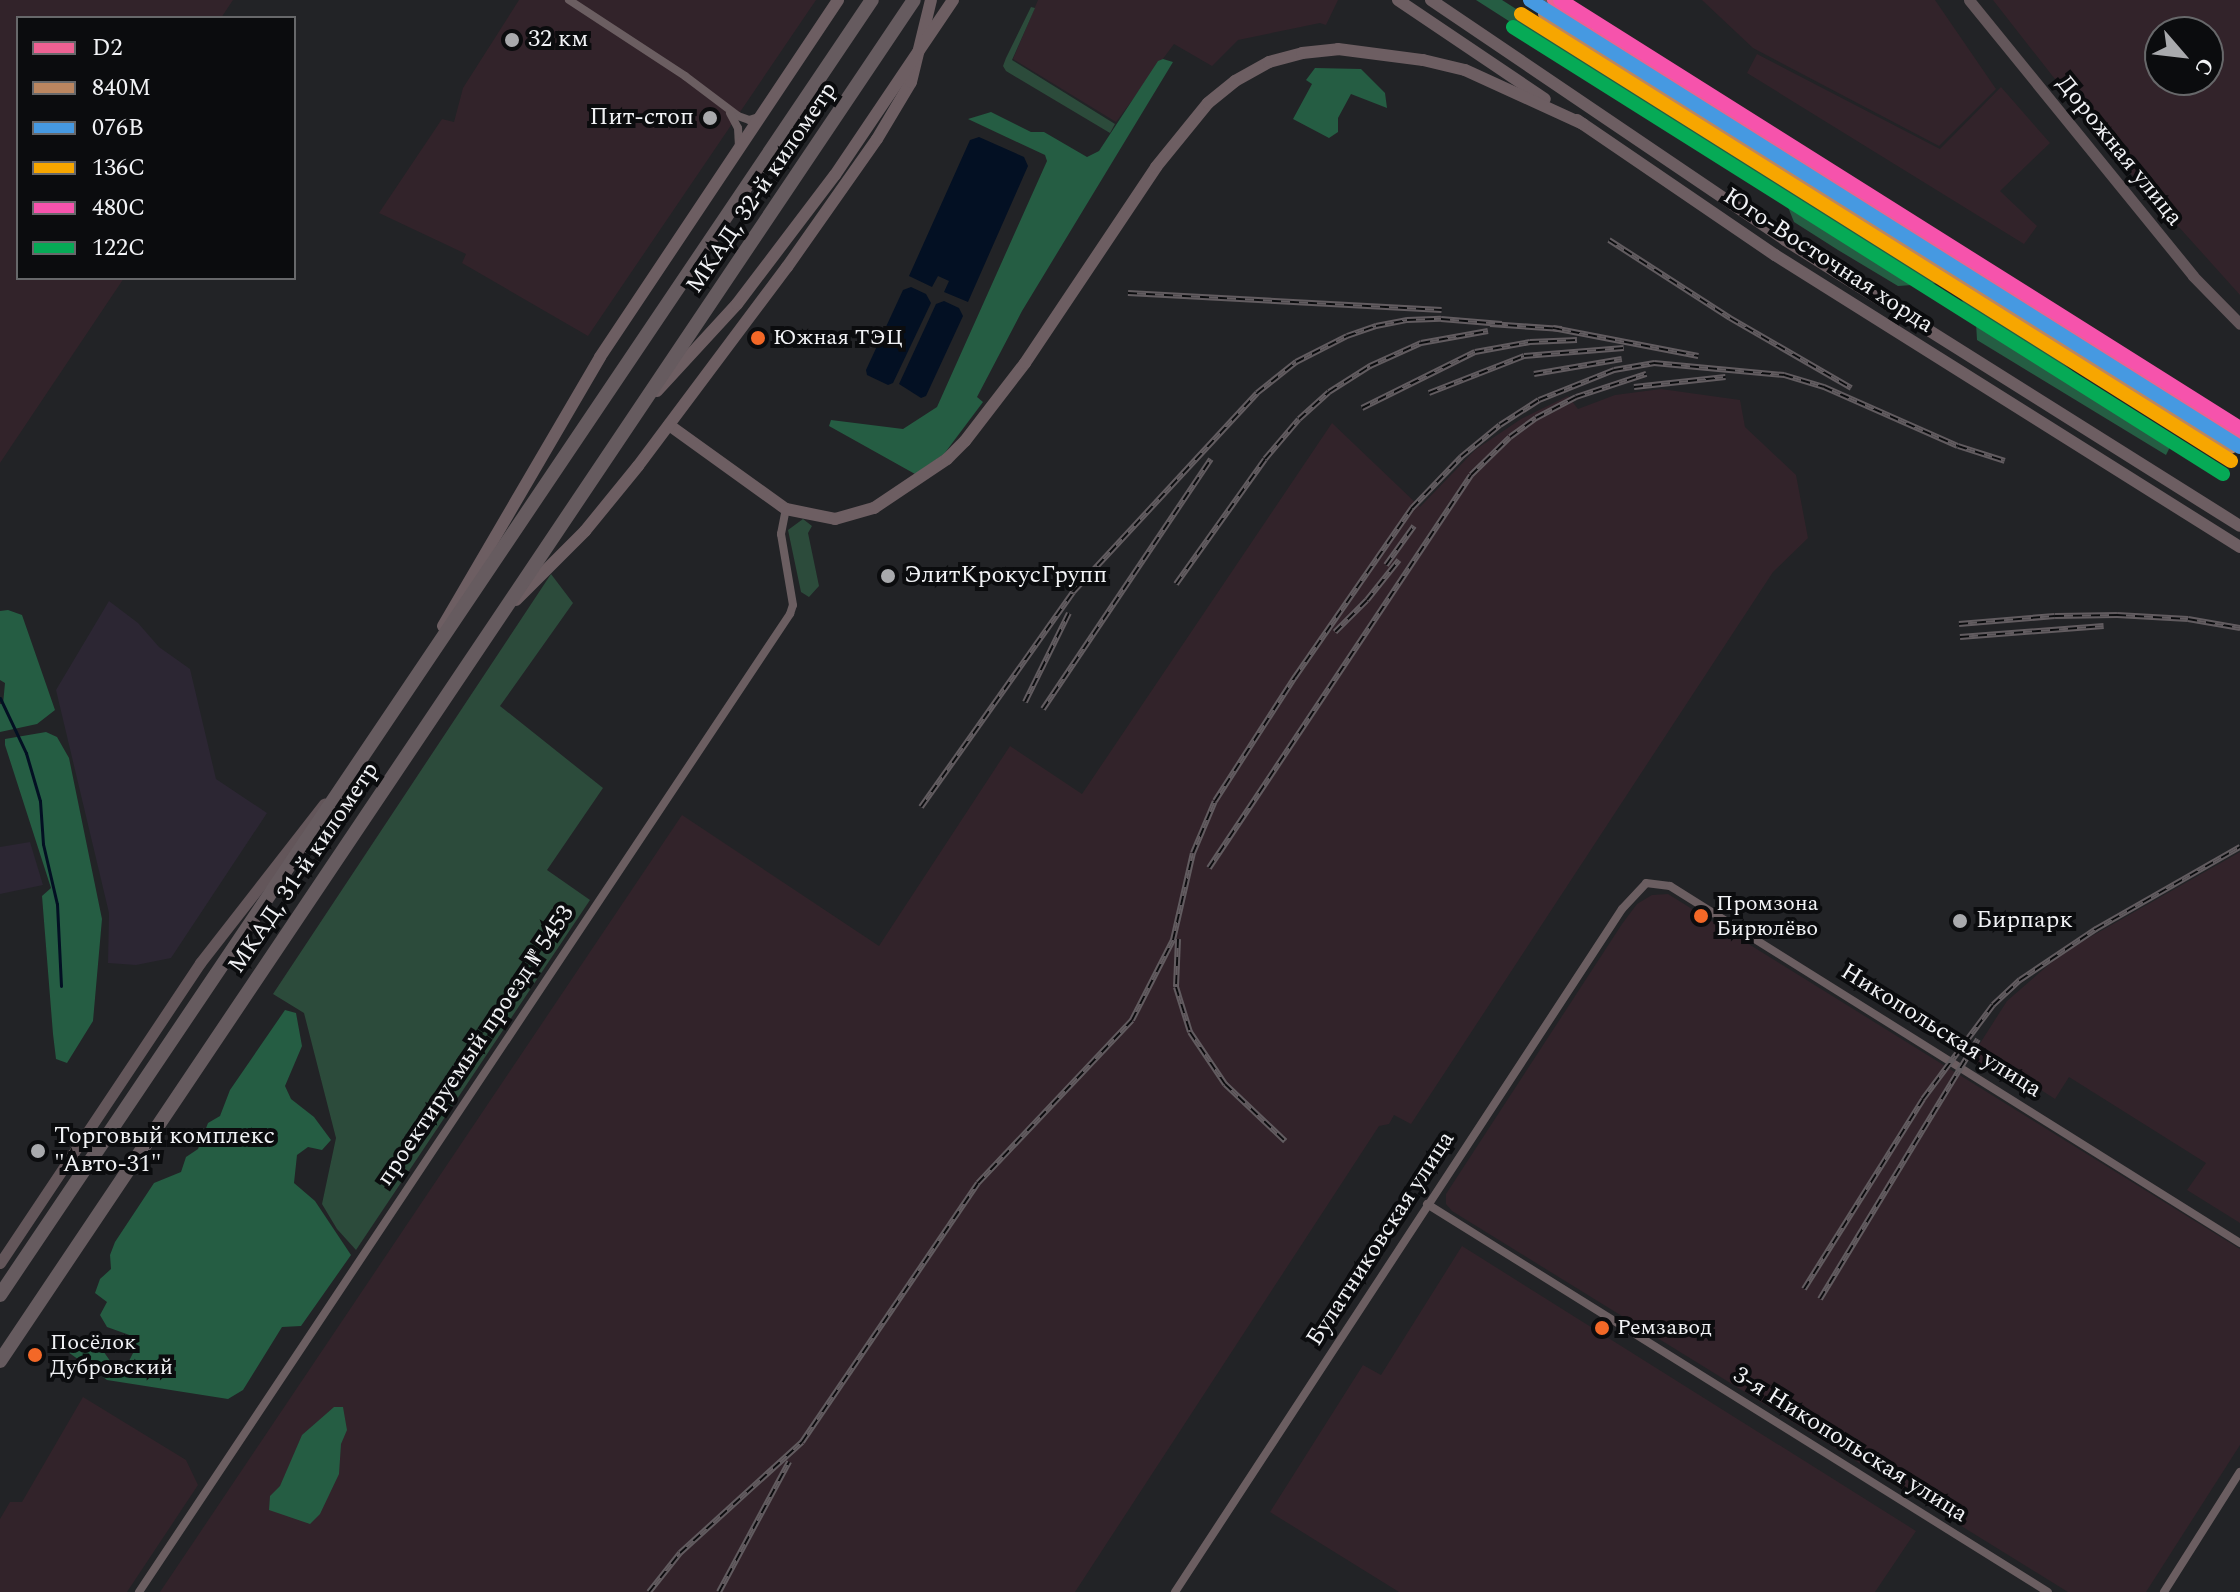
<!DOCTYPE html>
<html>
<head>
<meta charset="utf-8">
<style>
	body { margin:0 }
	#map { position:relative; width:2240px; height:1592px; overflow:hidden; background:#222326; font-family:Spectral,serif }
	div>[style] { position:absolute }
	.commercial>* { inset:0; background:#2c2633 }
	.industrial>* { inset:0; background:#32232a }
	.green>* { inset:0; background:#2c4b3b }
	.forest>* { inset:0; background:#255d43 }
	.water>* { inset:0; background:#031023 }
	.stream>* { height:3px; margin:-1.5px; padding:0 1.5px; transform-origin:1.5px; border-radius:1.5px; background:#031023 }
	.street>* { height:8px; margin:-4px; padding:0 4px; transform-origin:4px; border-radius:4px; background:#6b5e61 }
	.secondary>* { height:11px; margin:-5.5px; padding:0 5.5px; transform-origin:5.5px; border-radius:5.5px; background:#63565a }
	.primary>* { height:12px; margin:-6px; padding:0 6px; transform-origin:6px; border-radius:6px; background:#6d5e62 }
	.highway>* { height:14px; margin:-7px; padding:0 7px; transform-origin:7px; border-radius:7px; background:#665b5f }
	.rail>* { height:6px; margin-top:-3px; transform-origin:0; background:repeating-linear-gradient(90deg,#0b0c0e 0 9px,#625c60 0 18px); box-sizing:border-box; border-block:2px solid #625c60 }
	.primary-bridge>* { height:12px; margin:-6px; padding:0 6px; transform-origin:6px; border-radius:6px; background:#6d5e62 }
	.rail-1>* { height:14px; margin:-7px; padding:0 7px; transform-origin:7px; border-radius:7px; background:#ed6192 }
	.rail-2>* { height:14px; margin:-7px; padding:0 7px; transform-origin:7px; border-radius:7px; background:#bb8660 }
	.rail-3>* { height:14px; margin:-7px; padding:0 7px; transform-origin:7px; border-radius:7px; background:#4699e1 }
	.rail-4>* { height:14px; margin:-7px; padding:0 7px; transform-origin:7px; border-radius:7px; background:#f7a600 }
	.rail-5>* { height:14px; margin:-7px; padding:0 7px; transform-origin:7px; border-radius:7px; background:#f653ac }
	.rail-6>* { height:14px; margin:-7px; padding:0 7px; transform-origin:7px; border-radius:7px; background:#06aa56 }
	.dots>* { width:22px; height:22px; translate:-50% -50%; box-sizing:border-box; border:4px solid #0b0c0e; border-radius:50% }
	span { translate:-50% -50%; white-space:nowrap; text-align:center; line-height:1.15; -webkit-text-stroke:8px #0b0c0e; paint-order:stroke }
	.bus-label { font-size:22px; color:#f1f2f5 }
	.left { translate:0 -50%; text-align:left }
	.poi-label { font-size:24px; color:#f1f2f5 }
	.right { translate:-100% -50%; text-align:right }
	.street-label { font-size:24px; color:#f1f2f5 }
	.legend { position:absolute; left:16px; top:16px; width:280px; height:264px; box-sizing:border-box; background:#0b0c0e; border:2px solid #67686a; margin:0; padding:10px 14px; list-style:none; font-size:24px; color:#f1f2f5 }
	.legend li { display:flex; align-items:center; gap:16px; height:40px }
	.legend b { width:40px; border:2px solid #67686a }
	.north { position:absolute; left:2144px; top:16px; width:80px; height:80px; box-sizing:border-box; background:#0b0c0e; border:2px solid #67686a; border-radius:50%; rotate:118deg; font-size:22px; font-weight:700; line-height:32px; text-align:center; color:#f1f2f5 }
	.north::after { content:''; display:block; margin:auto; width:28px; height:36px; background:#a9aaad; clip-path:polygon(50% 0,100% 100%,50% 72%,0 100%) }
</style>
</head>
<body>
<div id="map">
	<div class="commercial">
		<div style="clip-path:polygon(109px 601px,138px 623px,159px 647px,190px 669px,216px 779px,267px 813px,171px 958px,136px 965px,108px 963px,109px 913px,56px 690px)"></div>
		<div style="clip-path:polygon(30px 842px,43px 885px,0 894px,0 847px)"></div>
	</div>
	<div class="industrial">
		<div style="clip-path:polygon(0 0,233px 0,221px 18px,18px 18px,18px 278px,124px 278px,0 463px)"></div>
		<div style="clip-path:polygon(519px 0,816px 0,588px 336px,462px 263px,466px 254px,379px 213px,442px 119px,454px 122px,463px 88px)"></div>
		<div style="clip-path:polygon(1038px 0,1338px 0,1326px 25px,1320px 23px,1238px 40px,1212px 66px,1174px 44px,1116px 122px,1013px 59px)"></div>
		<div style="clip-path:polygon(1702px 0,1935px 0,1996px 89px,1939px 146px,1753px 48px)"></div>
		<div style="clip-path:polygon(evenodd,1993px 0,2240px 0,2240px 295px,2115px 156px,1993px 0,2160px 32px,2208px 32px,2208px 80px,2160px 80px,2160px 32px)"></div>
		<div style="clip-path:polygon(1757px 54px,1940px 149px,2001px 87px,2050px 143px,2000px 191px,2037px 226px,2024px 244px,1747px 73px)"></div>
		<div style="clip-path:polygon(1661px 389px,1740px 400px,1745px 427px,1796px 475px,1808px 538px,1773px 572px,1411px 1124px,1394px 1115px,1389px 1124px,1379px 1126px,1075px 1592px,160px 1592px,682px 815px,879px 946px,1010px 746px,1082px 794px,1332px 423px,1420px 507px,1475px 450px,1521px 419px,1568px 396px,1578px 409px,1615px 395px)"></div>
		<div style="clip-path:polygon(2240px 852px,2240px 1223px,2187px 1190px,2206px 1163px,2069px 1077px,2055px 1099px,2024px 1079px,2018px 1088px,1970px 1059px,2007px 1001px,2062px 953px)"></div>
		<div style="clip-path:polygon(1668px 894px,2240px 1249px,2240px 1445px,2146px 1592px,2068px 1592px,1452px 1211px,1446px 1204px,1446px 1194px,1622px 924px,1637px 904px,1652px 895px)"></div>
		<div style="clip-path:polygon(1462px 1246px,1916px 1531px,1875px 1592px,1399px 1592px,1270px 1512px,1363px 1365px,1381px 1375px)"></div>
		<div style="clip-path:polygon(83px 1397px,186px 1460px,198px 1485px,127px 1592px,0 1592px,0 1519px,10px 1502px,22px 1502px)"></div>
	</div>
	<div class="green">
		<div style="clip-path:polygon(1031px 7px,1035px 8px,1012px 60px,1115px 124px,1110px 133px,1006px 71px,1003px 66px,1006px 58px)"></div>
		<div style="clip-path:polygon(803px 519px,812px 526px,808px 533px,819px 586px,809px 597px,801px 592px,788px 530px)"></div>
		<div style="clip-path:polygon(551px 574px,573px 603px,500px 706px,603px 788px,547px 870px,590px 900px,356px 1250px,337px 1229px,322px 1204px,336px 1138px,304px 1013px,273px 994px)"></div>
	</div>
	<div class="forest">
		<div style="clip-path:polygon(1476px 0,1502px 0,1845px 219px,1955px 279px,2170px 447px,2166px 455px,1977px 340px,1976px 323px,1956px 291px,1941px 283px,1898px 286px,1838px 250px,1794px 222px,1784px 197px)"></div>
		<div style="clip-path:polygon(1163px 59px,1173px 62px,1022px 311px,977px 397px,983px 402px,944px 454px,915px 474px,829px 426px,831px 420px,903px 429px,937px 407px,1047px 161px,1045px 155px,968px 119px,991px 112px,1031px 132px,1044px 132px,1087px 157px,1099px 151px,1158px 61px)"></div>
		<div style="clip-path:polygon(1315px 68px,1361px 69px,1385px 93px,1387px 108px,1351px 94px,1338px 118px,1338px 132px,1329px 138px,1293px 119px,1312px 84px,1306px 80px)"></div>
		<div style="clip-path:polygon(8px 610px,22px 615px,55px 710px,37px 724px,0 732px,0 704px,3px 704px,5px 683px,0 680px,0 611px)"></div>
		<div style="clip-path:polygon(46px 732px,57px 737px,69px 758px,102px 919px,93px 1021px,67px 1063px,56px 1059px,53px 1034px,42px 896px,51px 888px,5px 745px,5px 739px)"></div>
		<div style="clip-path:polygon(285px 1010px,296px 1013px,302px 1046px,285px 1086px,291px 1099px,314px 1117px,331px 1140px,322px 1150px,308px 1147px,297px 1155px,294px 1183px,315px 1201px,351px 1255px,301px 1326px,282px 1327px,243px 1390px,228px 1399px,107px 1380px,68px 1352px,73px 1338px,87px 1337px,99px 1345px,115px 1368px,128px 1363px,134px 1351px,135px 1337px,107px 1327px,100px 1315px,107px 1302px,95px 1293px,100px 1279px,111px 1269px,110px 1255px,115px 1242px,154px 1183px,181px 1172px,186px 1157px,198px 1149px,208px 1123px,220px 1116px,230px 1090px)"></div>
		<div style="clip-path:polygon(334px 1407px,343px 1407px,347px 1430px,341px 1444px,339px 1474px,320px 1514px,310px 1524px,269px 1510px,270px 1496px,280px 1486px,302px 1435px)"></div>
	</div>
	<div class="water">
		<div style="clip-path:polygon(979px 137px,1024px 157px,1028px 166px,968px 302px,944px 292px,949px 281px,938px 276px,932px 287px,909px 276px,970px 140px)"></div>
		<div style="clip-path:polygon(911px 287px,926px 294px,931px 303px,893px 383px,888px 385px,867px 375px,866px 370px,903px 290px)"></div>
		<div style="clip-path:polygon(944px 301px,959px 308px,963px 316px,926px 396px,921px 398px,899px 384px,936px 304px)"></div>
	</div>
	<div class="stream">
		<div style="left:0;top:698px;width:61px;rotate:64.7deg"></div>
		<div style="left:26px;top:753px;width:50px;rotate:73.7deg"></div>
		<div style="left:40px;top:801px;width:43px;rotate:86deg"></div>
		<div style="left:43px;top:844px;width:62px;rotate:76.9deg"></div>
		<div style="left:57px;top:904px;width:82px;rotate:87.2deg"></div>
	</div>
	<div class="street">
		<div style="left:569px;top:0;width:139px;rotate:33.2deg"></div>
		<div style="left:685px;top:76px;width:66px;rotate:37deg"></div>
		<div style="left:738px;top:116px;width:12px;rotate:20deg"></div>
		<div style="left:749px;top:120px;width:10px;rotate:-17deg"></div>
		<div style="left:730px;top:113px;width:17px;rotate:62deg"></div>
		<div style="left:738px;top:128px;width:17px;rotate:87deg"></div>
		<div style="left:1427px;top:1204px;width:732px;rotate:32deg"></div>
		<div style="left:139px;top:1592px;width:1175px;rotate:-56.35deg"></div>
		<div style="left:790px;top:614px;width:9px;rotate:-72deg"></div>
		<div style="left:793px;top:605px;width:72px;rotate:-99.6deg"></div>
		<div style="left:781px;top:534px;width:25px;rotate:-79deg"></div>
		<div style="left:1175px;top:1592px;width:816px;rotate:-56.8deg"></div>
		<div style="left:1622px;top:909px;width:35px;rotate:-47deg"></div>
		<div style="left:1646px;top:883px;width:24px;rotate:7deg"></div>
		<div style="left:1670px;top:886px;width:673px;rotate:32.06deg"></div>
		<div style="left:2164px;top:1592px;width:142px;rotate:-57.7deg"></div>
	</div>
	<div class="secondary">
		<div style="left:1969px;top:0;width:355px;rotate:50.9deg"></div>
		<div style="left:2193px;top:276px;width:67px;rotate:45.6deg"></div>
		<div style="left:0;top:1263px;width:361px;rotate:-56.3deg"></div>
		<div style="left:200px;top:963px;width:202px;rotate:-52.1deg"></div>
	</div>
	<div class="primary">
		<div style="left:1398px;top:0;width:177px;rotate:34deg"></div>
		<div style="left:1431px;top:0;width:428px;rotate:34.1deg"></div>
		<div style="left:1785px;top:240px;width:537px;rotate:32.15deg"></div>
		<div style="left:1577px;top:120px;width:240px;rotate:34.3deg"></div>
		<div style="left:1775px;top:255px;width:549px;rotate:32.13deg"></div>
		<div style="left:657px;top:391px;width:118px;rotate:-47.4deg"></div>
		<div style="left:737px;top:304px;width:162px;rotate:-52.8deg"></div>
		<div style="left:669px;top:425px;width:144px;rotate:35.7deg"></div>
		<div style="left:786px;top:509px;width:50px;rotate:11.5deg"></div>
		<div style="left:835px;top:519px;width:41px;rotate:-15.8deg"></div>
		<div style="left:874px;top:508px;width:88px;rotate:-33.9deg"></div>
		<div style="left:947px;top:459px;width:25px;rotate:-45deg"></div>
		<div style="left:965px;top:441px;width:98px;rotate:-52.4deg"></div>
		<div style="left:1025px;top:363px;width:236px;rotate:-56.2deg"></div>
		<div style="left:1156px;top:167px;width:82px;rotate:-50.9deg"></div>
		<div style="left:1208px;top:103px;width:35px;rotate:-39deg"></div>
		<div style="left:1235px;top:81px;width:39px;rotate:-29deg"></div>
		<div style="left:1269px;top:62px;width:34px;rotate:-15deg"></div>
		<div style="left:1302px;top:53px;width:36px;rotate:-6deg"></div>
		<div style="left:1338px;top:49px;width:86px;rotate:7.4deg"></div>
		<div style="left:1423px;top:60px;width:43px;rotate:13.4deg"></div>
		<div style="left:1465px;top:70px;width:130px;rotate:24.6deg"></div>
		<div style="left:516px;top:600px;width:98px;rotate:-45deg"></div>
		<div style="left:585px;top:531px;width:84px;rotate:-50.8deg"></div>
		<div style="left:638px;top:466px;width:249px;rotate:-53.2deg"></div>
		<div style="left:787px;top:267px;width:156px;rotate:-54.9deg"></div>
		<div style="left:877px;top:139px;width:66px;rotate:-59.2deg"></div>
		<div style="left:911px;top:82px;width:84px;rotate:-76.3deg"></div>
		<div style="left:443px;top:626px;width:311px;rotate:-59.7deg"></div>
		<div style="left:600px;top:357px;width:429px;rotate:-56.3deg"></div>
	</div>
	<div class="highway">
		<div style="left:0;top:1295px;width:1561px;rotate:-56.05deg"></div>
		<div style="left:0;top:1361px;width:1639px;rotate:-56.12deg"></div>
	</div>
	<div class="rail">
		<div style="left:1541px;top:0;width:826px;rotate:32.19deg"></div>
		<div style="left:1609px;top:240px;width:144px;rotate:32.8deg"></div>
		<div style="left:1730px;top:318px;width:140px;rotate:30deg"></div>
		<div style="left:1128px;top:293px;width:314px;rotate:3.1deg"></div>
		<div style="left:1490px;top:324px;width:72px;rotate:4deg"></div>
		<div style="left:1553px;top:328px;width:148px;rotate:10.9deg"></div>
		<div style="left:1534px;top:374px;width:89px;rotate:-9.7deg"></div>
		<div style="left:1634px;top:387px;width:92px;rotate:-6.3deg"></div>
		<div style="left:1429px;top:393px;width:102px;rotate:-21.3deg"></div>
		<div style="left:1524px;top:356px;width:100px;rotate:-4.6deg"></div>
		<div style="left:1362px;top:408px;width:126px;rotate:-26.4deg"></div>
		<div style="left:1475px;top:352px;width:56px;rotate:-10.3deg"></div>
		<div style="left:1530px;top:342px;width:47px;rotate:-2.4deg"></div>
		<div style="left:1386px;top:565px;width:48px;rotate:-54.3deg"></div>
		<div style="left:1176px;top:584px;width:153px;rotate:-54.5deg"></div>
		<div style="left:1265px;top:459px;width:52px;rotate:-49.6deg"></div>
		<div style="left:1299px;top:419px;width:40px;rotate:-42deg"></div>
		<div style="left:1329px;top:392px;width:49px;rotate:-32.4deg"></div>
		<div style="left:1370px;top:366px;width:56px;rotate:-24.3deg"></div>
		<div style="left:1421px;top:343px;width:68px;rotate:-10.2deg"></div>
		<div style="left:1959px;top:624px;width:96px;rotate:-4.8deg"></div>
		<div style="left:2055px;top:616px;width:62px;rotate:-0.9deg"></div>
		<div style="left:2117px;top:615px;width:71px;rotate:3.2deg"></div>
		<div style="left:2188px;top:619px;width:53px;rotate:9.8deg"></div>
		<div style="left:1335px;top:632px;width:45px;rotate:-45deg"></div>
		<div style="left:1367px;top:600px;width:51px;rotate:-51.3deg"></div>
		<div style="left:1960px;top:637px;width:144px;rotate:-4.4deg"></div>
		<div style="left:1025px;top:702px;width:99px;rotate:-63.7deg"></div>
		<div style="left:1043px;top:709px;width:301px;rotate:-56.1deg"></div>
		<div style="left:921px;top:807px;width:263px;rotate:-54.7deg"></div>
		<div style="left:1073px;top:592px;width:271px;rotate:-47.2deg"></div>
		<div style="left:1257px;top:393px;width:50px;rotate:-38.5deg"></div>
		<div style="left:1296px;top:362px;width:57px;rotate:-27deg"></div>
		<div style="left:1347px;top:336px;width:31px;rotate:-19deg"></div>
		<div style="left:1376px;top:326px;width:32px;rotate:-11deg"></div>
		<div style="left:1407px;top:320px;width:34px;rotate:-2deg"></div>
		<div style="left:1441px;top:319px;width:61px;rotate:4.7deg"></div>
		<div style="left:1209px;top:868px;width:472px;rotate:-56.3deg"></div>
		<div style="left:1471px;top:475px;width:54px;rotate:-44.3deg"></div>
		<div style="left:1510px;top:437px;width:32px;rotate:-36deg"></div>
		<div style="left:1536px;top:418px;width:45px;rotate:-27.7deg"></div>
		<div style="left:1576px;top:397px;width:74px;rotate:-18.2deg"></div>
		<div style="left:1178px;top:939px;width:48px;rotate:92.4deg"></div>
		<div style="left:1176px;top:987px;width:47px;rotate:72.7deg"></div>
		<div style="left:1190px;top:1032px;width:63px;rotate:56.1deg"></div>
		<div style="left:1225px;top:1084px;width:83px;rotate:43.5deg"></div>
		<div style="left:1804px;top:1289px;width:224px;rotate:-57.9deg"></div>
		<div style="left:1923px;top:1099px;width:117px;rotate:-53.3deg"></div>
		<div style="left:1993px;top:1005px;width:37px;rotate:-43deg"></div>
		<div style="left:2020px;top:980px;width:92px;rotate:-33.9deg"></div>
		<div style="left:2096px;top:929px;width:166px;rotate:-29.7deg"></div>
		<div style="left:1820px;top:1299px;width:304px;rotate:-58.7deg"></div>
		<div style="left:649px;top:1592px;width:50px;rotate:-51.5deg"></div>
		<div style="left:680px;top:1553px;width:165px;rotate:-42.3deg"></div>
		<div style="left:802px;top:1442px;width:313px;rotate:-55.8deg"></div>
		<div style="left:978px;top:1183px;width:224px;rotate:-46.6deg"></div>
		<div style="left:1132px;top:1020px;width:90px;rotate:-62.9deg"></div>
		<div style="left:1173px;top:940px;width:89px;rotate:-77.1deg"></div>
		<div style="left:1193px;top:853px;width:56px;rotate:-67.1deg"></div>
		<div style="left:1215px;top:801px;width:148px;rotate:-57.2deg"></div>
		<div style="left:1295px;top:677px;width:206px;rotate:-55.3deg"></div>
		<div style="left:1412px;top:508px;width:71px;rotate:-46.1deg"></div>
		<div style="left:1461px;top:457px;width:50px;rotate:-39.4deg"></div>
		<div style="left:1500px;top:425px;width:46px;rotate:-32.7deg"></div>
		<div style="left:1539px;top:400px;width:81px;rotate:-21.8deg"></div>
		<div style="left:1614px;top:370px;width:41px;rotate:-9.9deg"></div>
		<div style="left:1654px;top:363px;width:131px;rotate:5.3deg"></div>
		<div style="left:1784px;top:375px;width:42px;rotate:16.7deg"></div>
		<div style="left:1824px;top:387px;width:146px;rotate:23.8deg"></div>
		<div style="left:1958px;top:446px;width:49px;rotate:17.7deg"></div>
		<div style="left:719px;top:1592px;width:148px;rotate:-61.7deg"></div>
	</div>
	<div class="primary-bridge">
		<div style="left:835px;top:175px;width:211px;rotate:-56deg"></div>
	</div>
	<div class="rail-1">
		<div style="left:1554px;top:0;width:811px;rotate:32.26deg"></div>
	</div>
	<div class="rail-2">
		<div style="left:1545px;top:14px;width:811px;rotate:32.26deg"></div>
	</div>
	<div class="rail-3">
		<div style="left:1530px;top:0;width:839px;rotate:32.19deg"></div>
	</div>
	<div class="rail-4">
		<div style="left:1521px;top:14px;width:839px;rotate:32.19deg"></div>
	</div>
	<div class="rail-5">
		<div style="left:1560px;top:0;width:803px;rotate:32.19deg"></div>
	</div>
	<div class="rail-6">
		<div style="left:1513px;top:27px;width:839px;rotate:32.19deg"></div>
	</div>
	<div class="dots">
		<div style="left:512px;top:40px;background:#a9aaad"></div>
		<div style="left:710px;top:118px;background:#a9aaad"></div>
		<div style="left:758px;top:338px;background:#f36827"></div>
		<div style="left:888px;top:576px;background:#a9aaad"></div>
		<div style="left:1701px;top:916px;background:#f36827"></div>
		<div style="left:1960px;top:921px;background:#a9aaad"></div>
		<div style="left:38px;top:1151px;background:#a9aaad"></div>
		<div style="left:1602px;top:1328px;background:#f36827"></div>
		<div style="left:35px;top:1355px;background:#f36827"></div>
	</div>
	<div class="bus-label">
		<span class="left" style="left:773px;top:338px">Южная ТЭЦ</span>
		<span class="left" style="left:1716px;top:916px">Промзона<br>Бирюлёво</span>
		<span class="left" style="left:1617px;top:1328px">Ремзавод</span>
		<span class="left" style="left:50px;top:1355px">Посёлок<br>Дубровский</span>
	</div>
	<div class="poi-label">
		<span class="left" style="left:528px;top:40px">32 км</span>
		<span class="right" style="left:694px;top:118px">Пит-стоп</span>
		<span class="left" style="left:904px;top:576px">ЭлитКрокусГрупп</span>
		<span class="left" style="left:1976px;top:921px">Бирпарк</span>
		<span class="left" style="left:54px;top:1151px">Торговый комплекс<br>"Авто-31"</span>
	</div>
	<div class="street-label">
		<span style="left:2119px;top:151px;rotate:51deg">Дорожная улица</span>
		<span style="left:762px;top:188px;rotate:-56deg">МКАД, 32-й километр</span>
		<span style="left:1828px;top:261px;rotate:33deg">Юго-Восточная хорда</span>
		<span style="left:304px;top:868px;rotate:-56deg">МКАД, 31-й километр</span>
		<span style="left:1941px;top:1031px;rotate:32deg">Никопольская улица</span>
		<span style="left:476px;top:1046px;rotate:-56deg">проектируемый проезд № 5453</span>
		<span style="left:1381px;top:1239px;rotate:-57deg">Булатниковская улица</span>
		<span style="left:1850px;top:1445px;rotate:32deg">3-я Никопольская улица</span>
	</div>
	<ul class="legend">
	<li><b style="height:10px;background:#ed6192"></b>D2</li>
	<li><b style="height:10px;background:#bb8660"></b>840М</li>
	<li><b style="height:10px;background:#4699e1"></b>076В</li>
	<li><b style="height:10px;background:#f7a600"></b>136С</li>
	<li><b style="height:10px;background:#f653ac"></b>480С</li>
	<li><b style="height:10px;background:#06aa56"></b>122С</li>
	</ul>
	<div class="north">С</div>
</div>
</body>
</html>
